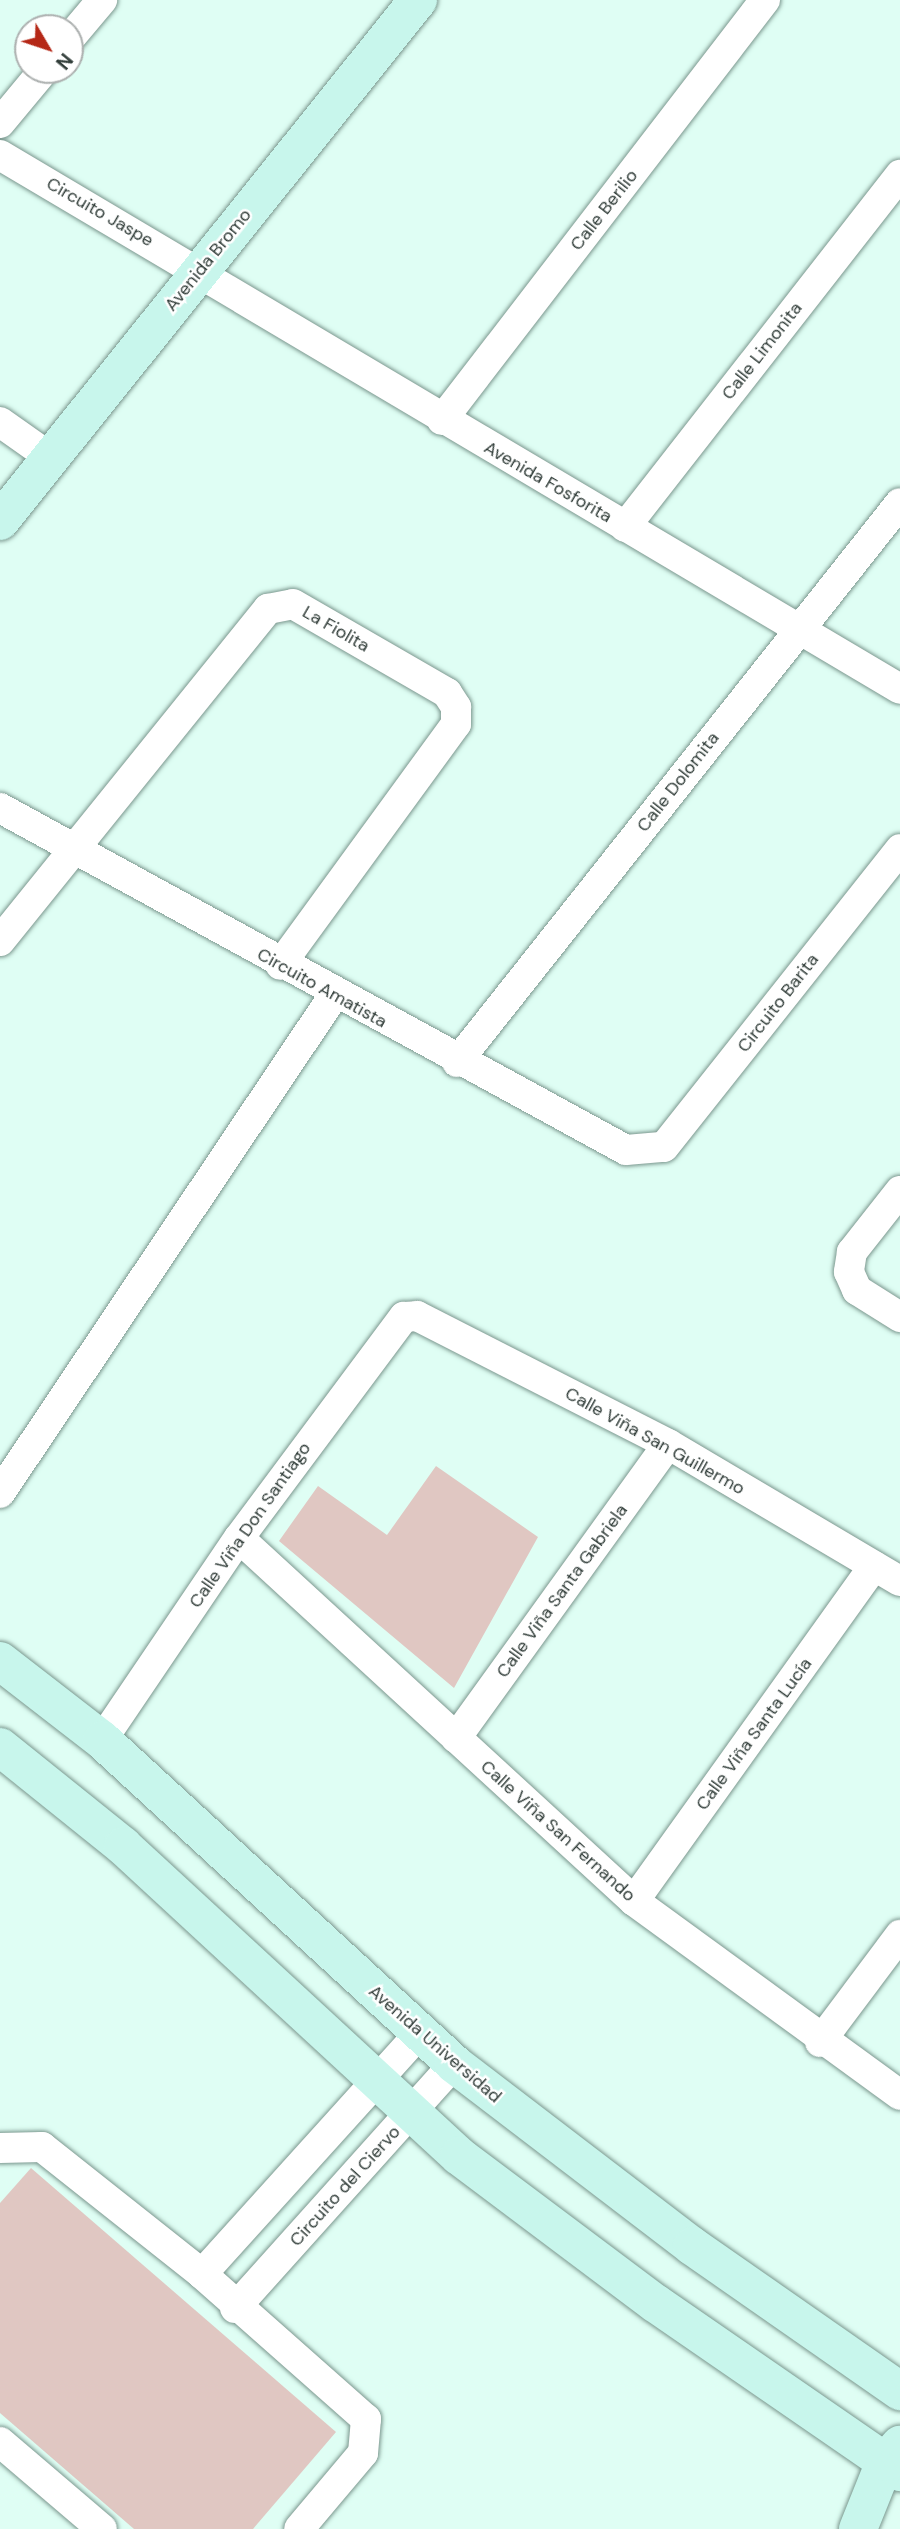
<!DOCTYPE html>
<html>
<head>
<meta charset="utf-8">
<style>
	body { margin:0 }
	#map { position:relative; width:900px; height:2529px; overflow:hidden; background:#dffef4; font-family:"DM Sans",sans-serif }
	div>[style] { position:absolute }
	.green>* { inset:0; background:#e0c7c2 }
	.roads { filter:drop-shadow(0 0 2px #7b978e) drop-shadow(0 0 2px #7b978e) }
	.street>* { height:30px; margin:-15px; padding:0 15px; transform-origin:15px; border-radius:15px; background:#fff }
	.secondary>* { height:38px; margin:-19px; padding:0 19px; transform-origin:19px; border-radius:19px; background:#c8f6ec }
	span { translate:-50% -50%; white-space:nowrap; text-align:center; line-height:1.15; -webkit-text-stroke:5px #fff; paint-order:stroke }
	.street-label { font-size:18px; color:#313d39 }
	.north { position:absolute; left:14px; top:14px; width:70px; height:70px; box-sizing:border-box; background:#fff; border:2px solid #adb1b0; border-radius:50%; rotate:129deg; font-size:19px; font-weight:700; line-height:28px; text-align:center; color:#313d39 }
	.north::after { content:''; display:block; margin:auto; width:24px; height:32px; background:#b52817; clip-path:polygon(50% 0,100% 100%,50% 72%,0 100%) }
</style>
</head>
<body>
<div id="map">
	<div class="green">
		<div style="clip-path:polygon(436px 1466px,538px 1537px,454px 1688px,279px 1541px,318px 1486px,387px 1535px)"></div>
		<div style="clip-path:polygon(31px 2168px,336px 2432px,253px 2529px,134px 2529px,0 2413px,0 2203px)"></div>
	</div>
	<div class="roads">
		<div class="street">
			<div style="left:70px;top:38px;width:50px;rotate:-49.9deg"></div>
			<div style="left:0;top:123px;width:69px;rotate:-50.3deg"></div>
			<div style="left:0;top:155px;width:1046px;rotate:30.68deg"></div>
			<div style="left:442px;top:420px;width:530px;rotate:-52.44deg"></div>
			<div style="left:0;top:422px;width:62px;rotate:35.2deg"></div>
			<div style="left:625px;top:527px;width:447px;rotate:-52deg"></div>
			<div style="left:0;top:808px;width:713px;rotate:28.65deg"></div>
			<div style="left:626px;top:1150px;width:38px;rotate:-5deg"></div>
			<div style="left:664px;top:1147px;width:380px;rotate:-51.6deg"></div>
			<div style="left:0;top:941px;width:427px;rotate:-51.1deg"></div>
			<div style="left:268px;top:609px;width:25px;rotate:-11deg"></div>
			<div style="left:293px;top:604px;width:178px;rotate:30deg"></div>
			<div style="left:447px;top:693px;width:17px;rotate:57deg"></div>
			<div style="left:456px;top:707px;width:17px;rotate:90deg"></div>
			<div style="left:456px;top:724px;width:298px;rotate:126.1deg"></div>
			<div style="left:457px;top:1062px;width:713px;rotate:-51.6deg"></div>
			<div style="left:900px;top:1191px;width:78px;rotate:128.2deg"></div>
			<div style="left:852px;top:1252px;width:20px;rotate:99deg"></div>
			<div style="left:849px;top:1272px;width:20px;rotate:66deg"></div>
			<div style="left:857px;top:1290px;width:51px;rotate:32.1deg"></div>
			<div style="left:0;top:1493px;width:600px;rotate:-56.15deg"></div>
			<div style="left:239px;top:1538px;width:536px;rotate:42.58deg"></div>
			<div style="left:634px;top:1901px;width:329px;rotate:36.1deg"></div>
			<div style="left:456px;top:1738px;width:362px;rotate:-54.2deg"></div>
			<div style="left:102px;top:1740px;width:244px;rotate:-55.9deg"></div>
			<div style="left:239px;top:1538px;width:276px;rotate:-53.3deg"></div>
			<div style="left:404px;top:1317px;width:13px;rotate:-4deg"></div>
			<div style="left:417px;top:1316px;width:282px;rotate:27deg"></div>
			<div style="left:668px;top:1444px;width:269px;rotate:30.6deg"></div>
			<div style="left:634px;top:1901px;width:412px;rotate:-54.4deg"></div>
			<div style="left:820px;top:2042px;width:134px;rotate:-53.2deg"></div>
			<div style="left:0;top:2148px;width:42px;rotate:-1.4deg"></div>
			<div style="left:42px;top:2147px;width:204px;rotate:38.4deg"></div>
			<div style="left:202px;top:2274px;width:219px;rotate:41.5deg"></div>
			<div style="left:366px;top:2419px;width:34px;rotate:95deg"></div>
			<div style="left:363px;top:2453px;width:99px;rotate:130.1deg"></div>
			<div style="left:202px;top:2274px;width:324px;rotate:-47.9deg"></div>
			<div style="left:235px;top:2308px;width:328px;rotate:-48.1deg"></div>
			<div style="left:0;top:2442px;width:134px;rotate:40.5deg"></div>
		</div>
		<div class="secondary">
			<div style="left:0;top:521px;width:668px;rotate:-51.26deg"></div>
			<div style="left:0;top:1661px;width:129px;rotate:37.8deg"></div>
			<div style="left:102px;top:1740px;width:478px;rotate:42.6deg"></div>
			<div style="left:454px;top:2064px;width:300px;rotate:37.4deg"></div>
			<div style="left:692px;top:2246px;width:254px;rotate:34.9deg"></div>
			<div style="left:0;top:1747px;width:158px;rotate:38.8deg"></div>
			<div style="left:123px;top:1846px;width:457px;rotate:42.7deg"></div>
			<div style="left:459px;top:2156px;width:245px;rotate:36.9deg"></div>
			<div style="left:655px;top:2303px;width:298px;rotate:34.6deg"></div>
			<div style="left:858px;top:2529px;width:72px;rotate:-68.1deg"></div>
			<div style="left:885px;top:2462px;width:23px;rotate:-49deg"></div>
		</div>
	</div>
	<div class="street-label">
		<span style="left:604px;top:210px;rotate:-52deg">Calle Berilio</span>
		<span style="left:100px;top:212px;rotate:30deg">Circuito Jaspe</span>
		<span style="left:208px;top:260px;rotate:-51deg">Avenida Bromo</span>
		<span style="left:762px;top:351px;rotate:-52deg">Calle Limonita</span>
		<span style="left:548px;top:482px;rotate:30deg">Avenida Fosforita</span>
		<span style="left:336px;top:629px;rotate:30deg">La Fiolita</span>
		<span style="left:678px;top:782px;rotate:-52deg">Calle Dolomita</span>
		<span style="left:322px;top:988px;rotate:29deg">Circuito Amatista</span>
		<span style="left:778px;top:1003px;rotate:-52deg">Circuito Barita</span>
		<span style="left:655px;top:1441px;rotate:29deg">Calle Viña San Guillermo</span>
		<span style="left:250px;top:1525px;rotate:-55deg">Calle Viña Don Santiago</span>
		<span style="left:562px;top:1591px;rotate:-54deg">Calle Viña Santa Gabriela</span>
		<span style="left:754px;top:1734px;rotate:-54deg">Calle Viña Santa Lucía</span>
		<span style="left:558px;top:1831px;rotate:42deg">Calle Viña San Fernando</span>
		<span style="left:435px;top:2044px;rotate:41deg">Avenida Universidad</span>
		<span style="left:345px;top:2186px;rotate:-48deg">Circuito del Ciervo</span>
	</div>
	<div class="north">N</div>
</div>
</body>
</html>
